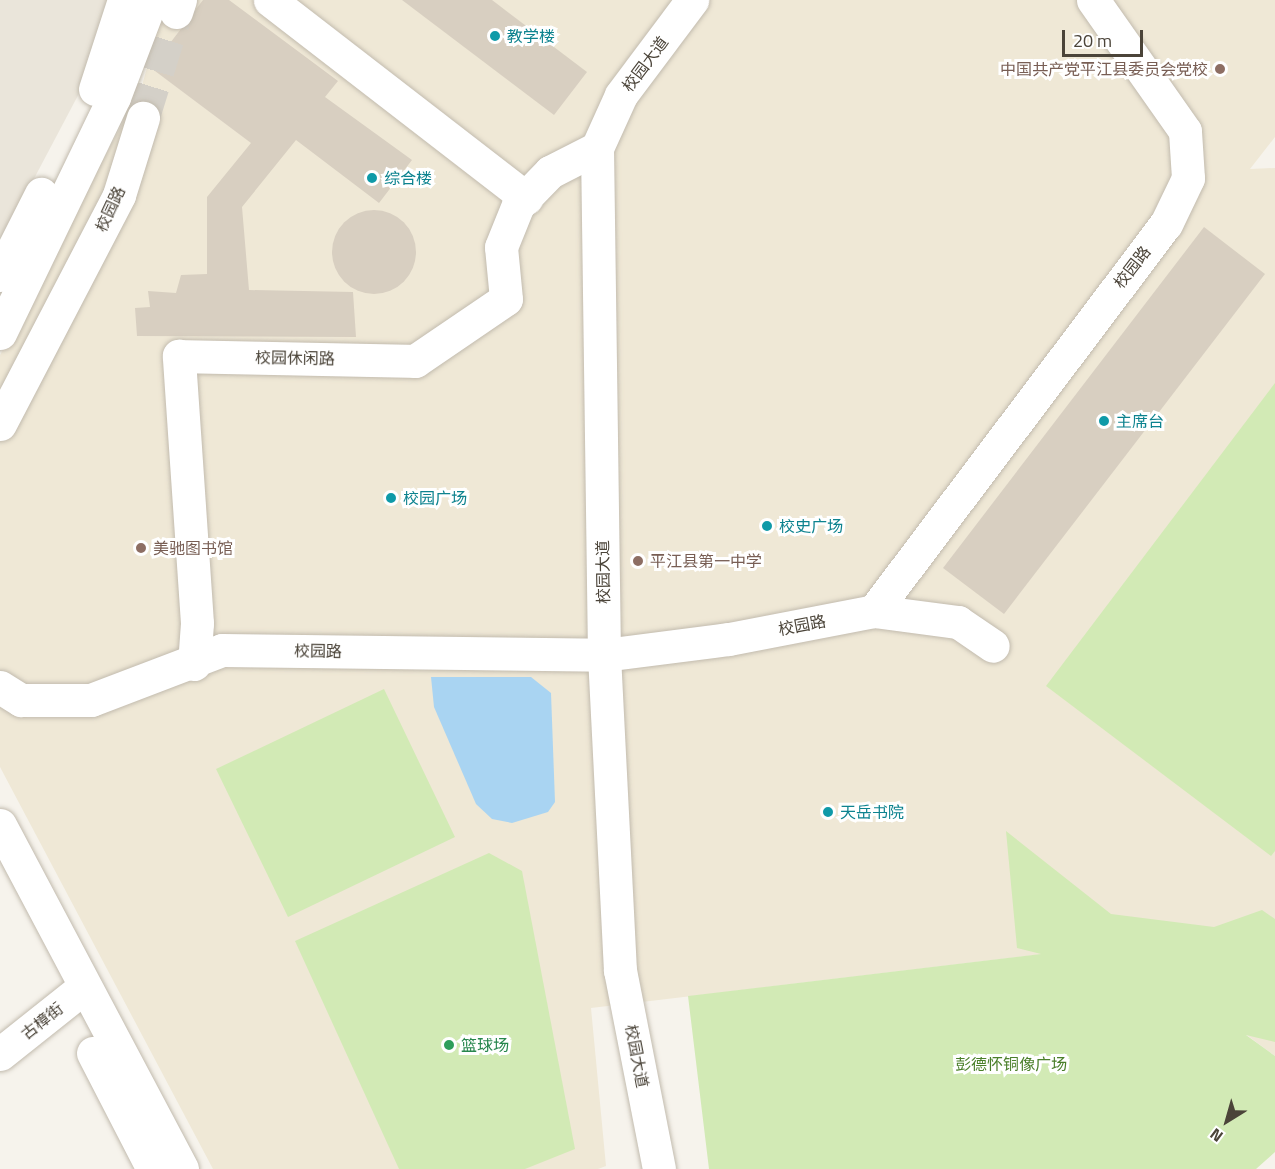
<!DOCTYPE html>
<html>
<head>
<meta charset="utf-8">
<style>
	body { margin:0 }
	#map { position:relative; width:1275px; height:1169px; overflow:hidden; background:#f6f3ec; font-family:"Titillium Web","Noto Sans SC",sans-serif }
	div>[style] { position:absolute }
	.residential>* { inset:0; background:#eae5da }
	.education>* { inset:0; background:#efe8d6 }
	.green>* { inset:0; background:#d2eab5 }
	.water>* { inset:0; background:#a9d4f2 }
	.building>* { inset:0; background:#d8cfc1 }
	.round { border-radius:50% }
	.minor-tunnel>* { height:33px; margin-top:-16.5px; transform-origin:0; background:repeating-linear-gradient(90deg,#d4d0c8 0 33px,transparent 0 49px) }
	.roads { filter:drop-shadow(0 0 2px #c2bbae) drop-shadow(0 0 2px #c2bbae) }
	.minor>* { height:33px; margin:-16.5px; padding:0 16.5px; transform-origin:16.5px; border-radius:16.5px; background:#fff }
	.dots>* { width:16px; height:16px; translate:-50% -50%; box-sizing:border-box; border:3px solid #fff; border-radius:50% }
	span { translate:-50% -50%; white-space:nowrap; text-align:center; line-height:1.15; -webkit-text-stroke:6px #fff; paint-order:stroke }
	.culture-label { font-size:16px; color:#0d838f }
	.left { translate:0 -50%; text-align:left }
	.street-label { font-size:16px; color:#4b4439 }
	.education-label { font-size:16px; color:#785e54 }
	.right { translate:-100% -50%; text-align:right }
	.leisure-label { font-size:16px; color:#27864d }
	.park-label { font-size:16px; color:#4a7f2a }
	.north { position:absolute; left:1197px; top:1091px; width:60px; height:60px; -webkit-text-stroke:4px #fff; paint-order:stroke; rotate:217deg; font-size:16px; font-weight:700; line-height:24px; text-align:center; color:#4b4439 }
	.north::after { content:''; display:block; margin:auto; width:21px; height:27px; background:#4b4439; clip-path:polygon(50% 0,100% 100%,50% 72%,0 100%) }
	.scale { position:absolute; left:1062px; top:30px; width:81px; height:27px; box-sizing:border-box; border:3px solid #4b4439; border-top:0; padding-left:8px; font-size:18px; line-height:21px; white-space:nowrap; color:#4b4439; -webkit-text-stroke:4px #fff; paint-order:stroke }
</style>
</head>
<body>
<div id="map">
	<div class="residential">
		<div style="clip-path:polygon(0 0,114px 0,102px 50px,0 243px)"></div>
	</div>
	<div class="education">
		<div style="clip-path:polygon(165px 0,1275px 0,1275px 137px,1250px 169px,1275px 168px,1275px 1056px,1244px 1033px,1044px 954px,591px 1008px,606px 1166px,598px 1169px,213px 1169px,0 767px,0 355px,142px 86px)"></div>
	</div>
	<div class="green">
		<div style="clip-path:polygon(1275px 383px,1275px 851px,1271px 856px,1046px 686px)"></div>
		<div style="clip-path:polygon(384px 689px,455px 837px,288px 917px,216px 769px)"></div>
		<div style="clip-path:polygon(1006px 831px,1111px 914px,1214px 927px,1262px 910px,1275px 919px,1275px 1042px,1246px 1035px,1275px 1056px,1275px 1152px,1256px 1169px,709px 1169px,688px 996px,1041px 954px,1017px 948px)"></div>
		<div style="clip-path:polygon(489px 853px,522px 871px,575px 1149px,525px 1169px,399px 1169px,295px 941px)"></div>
	</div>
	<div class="water">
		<div style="clip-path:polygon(431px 677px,531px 677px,551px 693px,555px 802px,548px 812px,512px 823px,492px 819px,476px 804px,434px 707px)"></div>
	</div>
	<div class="building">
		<div style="clip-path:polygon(203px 0,229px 0,338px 81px,325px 97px,412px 160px,379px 203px,296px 140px,242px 207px,249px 290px,353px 292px,356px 337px,137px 336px,135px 308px,150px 307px,148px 291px,176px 293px,181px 275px,207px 274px,207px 197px,251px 143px,151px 68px)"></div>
		<div style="clip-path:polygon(402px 0,492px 0,587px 72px,554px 115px)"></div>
		<div class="round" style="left:332px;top:210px;width:84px;height:84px"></div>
		<div style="clip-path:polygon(1204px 227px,1265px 274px,1004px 614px,943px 568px)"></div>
	</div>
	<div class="minor-tunnel">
		<div style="left:143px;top:118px;width:111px;rotate:-72.7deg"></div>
	</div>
	<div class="roads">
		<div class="minor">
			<div style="left:270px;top:0;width:324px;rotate:37.7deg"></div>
			<div style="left:176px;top:12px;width:13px;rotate:-72deg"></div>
			<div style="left:95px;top:89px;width:94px;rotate:-72deg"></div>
			<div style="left:0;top:275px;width:91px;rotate:-63.2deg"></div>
			<div style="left:0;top:333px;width:262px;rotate:-64.2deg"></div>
			<div style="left:114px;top:97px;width:104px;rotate:-69.1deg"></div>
			<div style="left:0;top:424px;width:258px;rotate:-62.5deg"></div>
			<div style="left:119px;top:195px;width:81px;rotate:-72.7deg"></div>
			<div style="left:874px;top:611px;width:85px;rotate:7.5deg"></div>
			<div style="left:958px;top:622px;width:42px;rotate:34.4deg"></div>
			<div style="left:194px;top:664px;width:41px;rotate:-85.8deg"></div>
			<div style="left:197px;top:623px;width:268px;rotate:-93.9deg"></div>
			<div style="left:179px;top:356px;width:236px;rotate:1.2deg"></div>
			<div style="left:415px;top:361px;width:110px;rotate:-34.3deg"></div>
			<div style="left:506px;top:299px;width:52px;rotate:-95.5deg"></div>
			<div style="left:501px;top:247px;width:45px;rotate:-68deg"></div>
			<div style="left:518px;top:205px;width:46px;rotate:-45.9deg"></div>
			<div style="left:550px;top:172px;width:53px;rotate:-27.1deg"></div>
			<div style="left:0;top:687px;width:25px;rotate:32deg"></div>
			<div style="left:21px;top:700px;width:70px"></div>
			<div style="left:91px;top:700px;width:140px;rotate:-20.9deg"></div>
			<div style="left:222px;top:650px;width:382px;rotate:0.7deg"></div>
			<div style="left:604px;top:655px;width:126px;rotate:-7.3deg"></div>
			<div style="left:729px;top:639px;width:148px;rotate:-10.9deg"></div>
			<div style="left:874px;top:611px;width:485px;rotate:-53deg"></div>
			<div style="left:1166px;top:224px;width:51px;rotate:-64.4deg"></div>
			<div style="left:1188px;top:178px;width:47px;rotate:-93.7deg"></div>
			<div style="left:1185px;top:131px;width:160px;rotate:-125.1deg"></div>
			<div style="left:0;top:825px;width:389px;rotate:62.1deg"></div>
			<div style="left:93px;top:1053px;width:131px;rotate:62.7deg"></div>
			<div style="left:0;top:1054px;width:106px;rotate:-38.5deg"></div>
			<div style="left:659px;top:1169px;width:202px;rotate:-101.1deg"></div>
			<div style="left:620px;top:971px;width:316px;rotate:-92.9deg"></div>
			<div style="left:604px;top:655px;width:507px;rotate:-90.79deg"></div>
			<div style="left:597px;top:148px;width:58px;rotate:-65.6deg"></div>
			<div style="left:621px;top:95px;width:119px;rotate:-53.2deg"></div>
		</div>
	</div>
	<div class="dots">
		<div style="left:495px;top:36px;background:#0f9aa8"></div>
		<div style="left:1220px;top:69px;background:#8d6e63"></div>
		<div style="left:372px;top:178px;background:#0f9aa8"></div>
		<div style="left:1104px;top:421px;background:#0f9aa8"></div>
		<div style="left:391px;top:498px;background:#0f9aa8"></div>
		<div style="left:767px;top:526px;background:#0f9aa8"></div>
		<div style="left:141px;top:548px;background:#8d6e63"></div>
		<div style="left:638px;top:561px;background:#8d6e63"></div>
		<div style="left:828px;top:812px;background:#0f9aa8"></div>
		<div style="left:449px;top:1045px;background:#2e9e5b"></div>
	</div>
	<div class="culture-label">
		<span class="left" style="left:507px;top:36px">教学楼</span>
		<span class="left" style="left:384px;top:178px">综合楼</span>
		<span class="left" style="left:1116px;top:421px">主席台</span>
		<span class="left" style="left:403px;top:498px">校园广场</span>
		<span class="left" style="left:779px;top:526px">校史广场</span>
		<span class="left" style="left:840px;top:812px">天岳书院</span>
	</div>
	<div class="street-label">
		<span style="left:645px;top:64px;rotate:-53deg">校园大道</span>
		<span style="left:110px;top:209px;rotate:-65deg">校园路</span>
		<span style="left:1132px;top:267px;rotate:-52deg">校园路</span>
		<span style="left:295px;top:358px;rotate:1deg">校园休闲路</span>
		<span style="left:603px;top:572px;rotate:-91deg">校园大道</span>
		<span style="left:802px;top:625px;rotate:-11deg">校园路</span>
		<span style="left:318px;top:651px;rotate:1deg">校园路</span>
		<span style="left:42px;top:1021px;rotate:-38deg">古樟街</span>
		<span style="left:637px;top:1056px;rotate:79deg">校园大道</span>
	</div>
	<div class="education-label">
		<span class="right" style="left:1208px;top:69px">中国共产党平江县委员会党校</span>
		<span class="left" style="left:153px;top:548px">美驰图书馆</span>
		<span class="left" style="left:650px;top:561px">平江县第一中学</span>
	</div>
	<div class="leisure-label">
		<span class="left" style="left:461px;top:1045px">篮球场</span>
	</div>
	<div class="park-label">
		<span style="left:1011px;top:1064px">彭德怀铜像广场</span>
	</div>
	<div class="north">N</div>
	<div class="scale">20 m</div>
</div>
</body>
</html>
